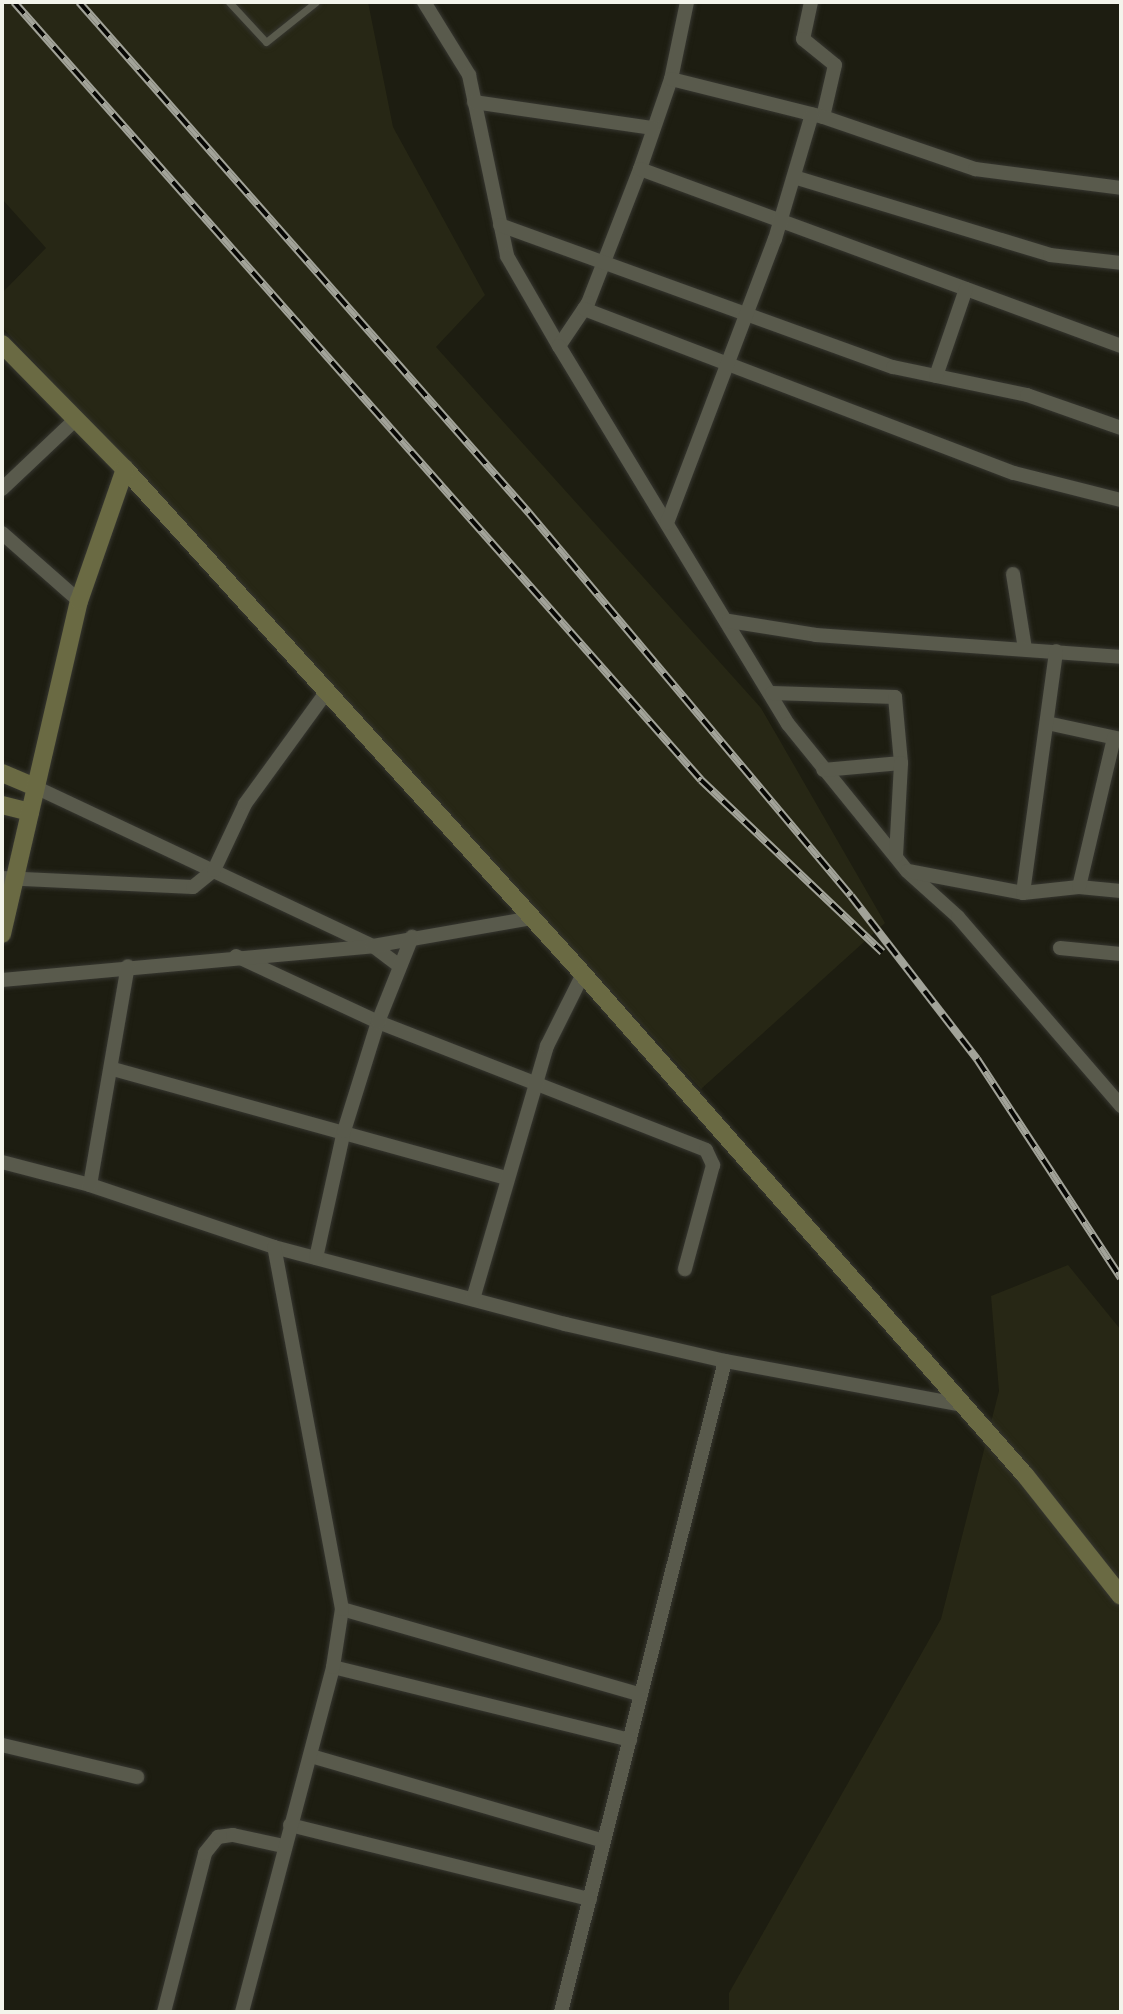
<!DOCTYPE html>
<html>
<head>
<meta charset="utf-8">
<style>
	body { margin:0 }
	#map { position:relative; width:1123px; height:2014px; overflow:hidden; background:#1d1d11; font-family:Spectral,serif }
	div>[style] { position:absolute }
	.built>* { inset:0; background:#272715 }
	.roads { filter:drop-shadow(0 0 2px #363630) drop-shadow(0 0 2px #363630) }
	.lane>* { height:7px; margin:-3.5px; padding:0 3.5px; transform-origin:3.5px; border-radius:3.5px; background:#595a4c }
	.street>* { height:14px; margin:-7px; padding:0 7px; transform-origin:7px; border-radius:7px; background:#595a4c }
	.secondary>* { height:18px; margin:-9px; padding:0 9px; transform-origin:9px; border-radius:9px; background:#6a6a43 }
	.rail>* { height:8px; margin-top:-4px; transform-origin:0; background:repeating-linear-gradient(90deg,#070704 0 15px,#a2a399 0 30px); box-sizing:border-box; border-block:2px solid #a2a399 }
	span { translate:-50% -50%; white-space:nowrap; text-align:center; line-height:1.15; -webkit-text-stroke:6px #070704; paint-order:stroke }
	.frame { position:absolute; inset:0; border:4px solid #f3f4eb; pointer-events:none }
</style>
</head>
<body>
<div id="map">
	<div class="built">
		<div style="clip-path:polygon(2px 2px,368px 2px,393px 127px,485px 295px,436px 347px,761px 708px,885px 923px,701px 1089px,2px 327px,2px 293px,46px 248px,2px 199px)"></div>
		<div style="clip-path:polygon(1068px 1265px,1121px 1330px,1121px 2012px,729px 2012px,729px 1993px,941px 1619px,999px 1391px,991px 1296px)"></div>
	</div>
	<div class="roads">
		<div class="lane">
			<div style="left:229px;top:2px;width:54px;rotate:47.2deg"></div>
			<div style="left:266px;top:42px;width:64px;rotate:-38.7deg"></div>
		</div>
		<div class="street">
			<div style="left:424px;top:2px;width:86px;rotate:58.3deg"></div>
			<div style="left:469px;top:75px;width:185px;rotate:78.1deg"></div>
			<div style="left:507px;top:256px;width:104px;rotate:60deg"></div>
			<div style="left:687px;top:2px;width:79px;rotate:101.7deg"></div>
			<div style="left:671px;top:79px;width:95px;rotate:109deg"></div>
			<div style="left:640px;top:169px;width:144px;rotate:111.2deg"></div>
			<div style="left:588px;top:303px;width:52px;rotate:124deg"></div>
			<div style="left:559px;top:346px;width:442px;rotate:58.8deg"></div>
			<div style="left:788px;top:724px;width:189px;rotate:51deg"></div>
			<div style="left:907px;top:871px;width:69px;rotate:42deg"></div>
			<div style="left:958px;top:917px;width:250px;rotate:49.2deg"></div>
			<div style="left:811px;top:2px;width:38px;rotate:102deg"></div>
			<div style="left:803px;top:39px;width:41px;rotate:39.1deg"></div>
			<div style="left:835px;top:65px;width:53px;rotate:103deg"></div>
			<div style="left:671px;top:79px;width:157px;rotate:14deg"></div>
			<div style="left:823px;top:117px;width:161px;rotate:18.9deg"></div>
			<div style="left:975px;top:169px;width:147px;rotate:7.4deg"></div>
			<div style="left:474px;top:102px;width:181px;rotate:8.3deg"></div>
			<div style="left:640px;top:169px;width:513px;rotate:20.2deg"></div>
			<div style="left:794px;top:177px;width:268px;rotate:16.9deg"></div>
			<div style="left:1050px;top:255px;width:71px;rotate:6.4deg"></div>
			<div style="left:500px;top:225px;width:418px;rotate:19.9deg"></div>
			<div style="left:893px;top:367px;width:137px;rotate:11.8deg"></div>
			<div style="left:1027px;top:395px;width:100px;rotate:19.3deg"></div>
			<div style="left:584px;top:309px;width:460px;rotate:20.9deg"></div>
			<div style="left:1014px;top:473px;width:110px;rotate:14.2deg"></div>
			<div style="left:936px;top:376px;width:92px;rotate:-71deg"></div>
			<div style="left:2px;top:489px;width:102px;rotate:-43.4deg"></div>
			<div style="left:667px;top:523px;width:304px;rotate:-69.2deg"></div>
			<div style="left:775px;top:239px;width:130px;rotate:-73.5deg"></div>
			<div style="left:2px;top:533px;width:103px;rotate:41.4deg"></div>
			<div style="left:1013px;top:574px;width:76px;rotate:80.9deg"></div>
			<div style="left:729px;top:621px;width:88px;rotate:9.1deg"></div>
			<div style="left:816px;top:635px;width:306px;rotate:4.1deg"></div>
			<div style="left:772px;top:693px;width:123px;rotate:1.9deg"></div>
			<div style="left:895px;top:697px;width:66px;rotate:84.8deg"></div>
			<div style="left:901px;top:763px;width:78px;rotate:174.9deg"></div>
			<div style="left:1047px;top:723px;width:76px;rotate:12.2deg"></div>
			<div style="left:35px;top:787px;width:374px;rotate:25.2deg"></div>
			<div style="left:373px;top:946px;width:31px;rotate:37deg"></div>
			<div style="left:896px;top:856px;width:93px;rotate:-86.9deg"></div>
			<div style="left:908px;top:871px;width:117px;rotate:10.8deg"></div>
			<div style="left:1023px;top:893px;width:56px;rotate:-6.1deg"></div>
			<div style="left:1079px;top:887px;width:42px;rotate:5.4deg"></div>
			<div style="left:2px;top:878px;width:191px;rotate:2.7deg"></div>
			<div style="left:193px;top:887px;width:27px;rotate:-39deg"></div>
			<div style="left:214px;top:870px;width:73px;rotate:-64.8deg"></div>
			<div style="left:245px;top:804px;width:140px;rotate:-54deg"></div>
			<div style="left:1079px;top:887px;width:153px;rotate:-76.8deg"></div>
			<div style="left:1023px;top:893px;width:244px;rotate:-82.2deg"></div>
			<div style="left:1060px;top:948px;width:61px;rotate:5.6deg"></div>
			<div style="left:236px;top:956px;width:157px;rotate:24.9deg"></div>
			<div style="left:378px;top:1022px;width:352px;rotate:21.3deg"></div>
			<div style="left:706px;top:1150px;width:17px;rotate:65deg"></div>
			<div style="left:713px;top:1165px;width:108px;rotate:105.1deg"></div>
			<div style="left:2px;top:980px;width:373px;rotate:-5.2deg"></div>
			<div style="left:373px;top:946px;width:161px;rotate:-10deg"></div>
			<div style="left:113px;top:1069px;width:409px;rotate:15.5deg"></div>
			<div style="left:2px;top:1162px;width:91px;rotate:14.6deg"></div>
			<div style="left:90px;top:1185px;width:194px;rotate:18.6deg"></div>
			<div style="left:274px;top:1247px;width:301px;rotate:14.8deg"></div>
			<div style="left:565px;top:1324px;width:164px;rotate:13deg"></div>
			<div style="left:725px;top:1361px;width:241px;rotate:10.5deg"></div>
			<div style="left:90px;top:1185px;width:222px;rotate:-80.2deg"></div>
			<div style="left:316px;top:1258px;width:130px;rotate:-77.6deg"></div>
			<div style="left:344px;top:1131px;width:114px;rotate:-72.7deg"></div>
			<div style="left:378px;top:1022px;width:92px;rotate:-68.2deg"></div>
			<div style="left:473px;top:1299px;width:264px;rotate:-73.7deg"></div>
			<div style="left:547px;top:1046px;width:80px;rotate:-63.4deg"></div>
			<div style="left:342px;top:1609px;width:311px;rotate:16deg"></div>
			<div style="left:333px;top:1667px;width:306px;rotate:13.8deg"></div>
			<div style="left:2px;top:1745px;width:139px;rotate:13.3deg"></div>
			<div style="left:311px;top:1756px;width:305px;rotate:16.2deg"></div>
			<div style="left:290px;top:1825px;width:309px;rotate:13.9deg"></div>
			<div style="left:164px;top:2012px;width:164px;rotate:-75.5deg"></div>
			<div style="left:205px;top:1853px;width:21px;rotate:-51deg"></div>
			<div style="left:218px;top:1837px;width:15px;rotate:-8deg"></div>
			<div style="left:233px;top:1835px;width:51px;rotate:12.4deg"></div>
			<div style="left:242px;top:2012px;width:357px;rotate:-75.2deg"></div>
			<div style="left:333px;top:1667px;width:59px;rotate:-81.2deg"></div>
			<div style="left:342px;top:1609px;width:368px;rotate:-100.6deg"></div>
			<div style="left:561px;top:2012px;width:671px;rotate:-75.86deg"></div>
		</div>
		<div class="secondary">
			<div style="left:2px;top:344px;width:175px;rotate:45.5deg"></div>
			<div style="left:125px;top:469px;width:682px;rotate:47.79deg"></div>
			<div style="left:583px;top:974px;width:668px;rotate:48.58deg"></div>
			<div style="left:1025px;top:1475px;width:154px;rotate:51.6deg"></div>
			<div style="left:2px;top:773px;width:36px;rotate:23deg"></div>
			<div style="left:2px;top:805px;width:29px;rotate:14deg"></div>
			<div style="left:2px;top:934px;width:342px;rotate:-77deg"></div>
			<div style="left:79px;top:601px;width:140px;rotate:-70.8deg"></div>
		</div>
	</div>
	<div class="rail">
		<div style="left:14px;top:2px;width:1038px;rotate:48.55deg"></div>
		<div style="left:701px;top:780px;width:250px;rotate:43.5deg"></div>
		<div style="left:79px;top:2px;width:681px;rotate:48.63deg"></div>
		<div style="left:529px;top:513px;width:500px;rotate:49.95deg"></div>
		<div style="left:851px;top:896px;width:206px;rotate:52.3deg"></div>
		<div style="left:977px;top:1059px;width:262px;rotate:56.7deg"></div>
	</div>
	<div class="frame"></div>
</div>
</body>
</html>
